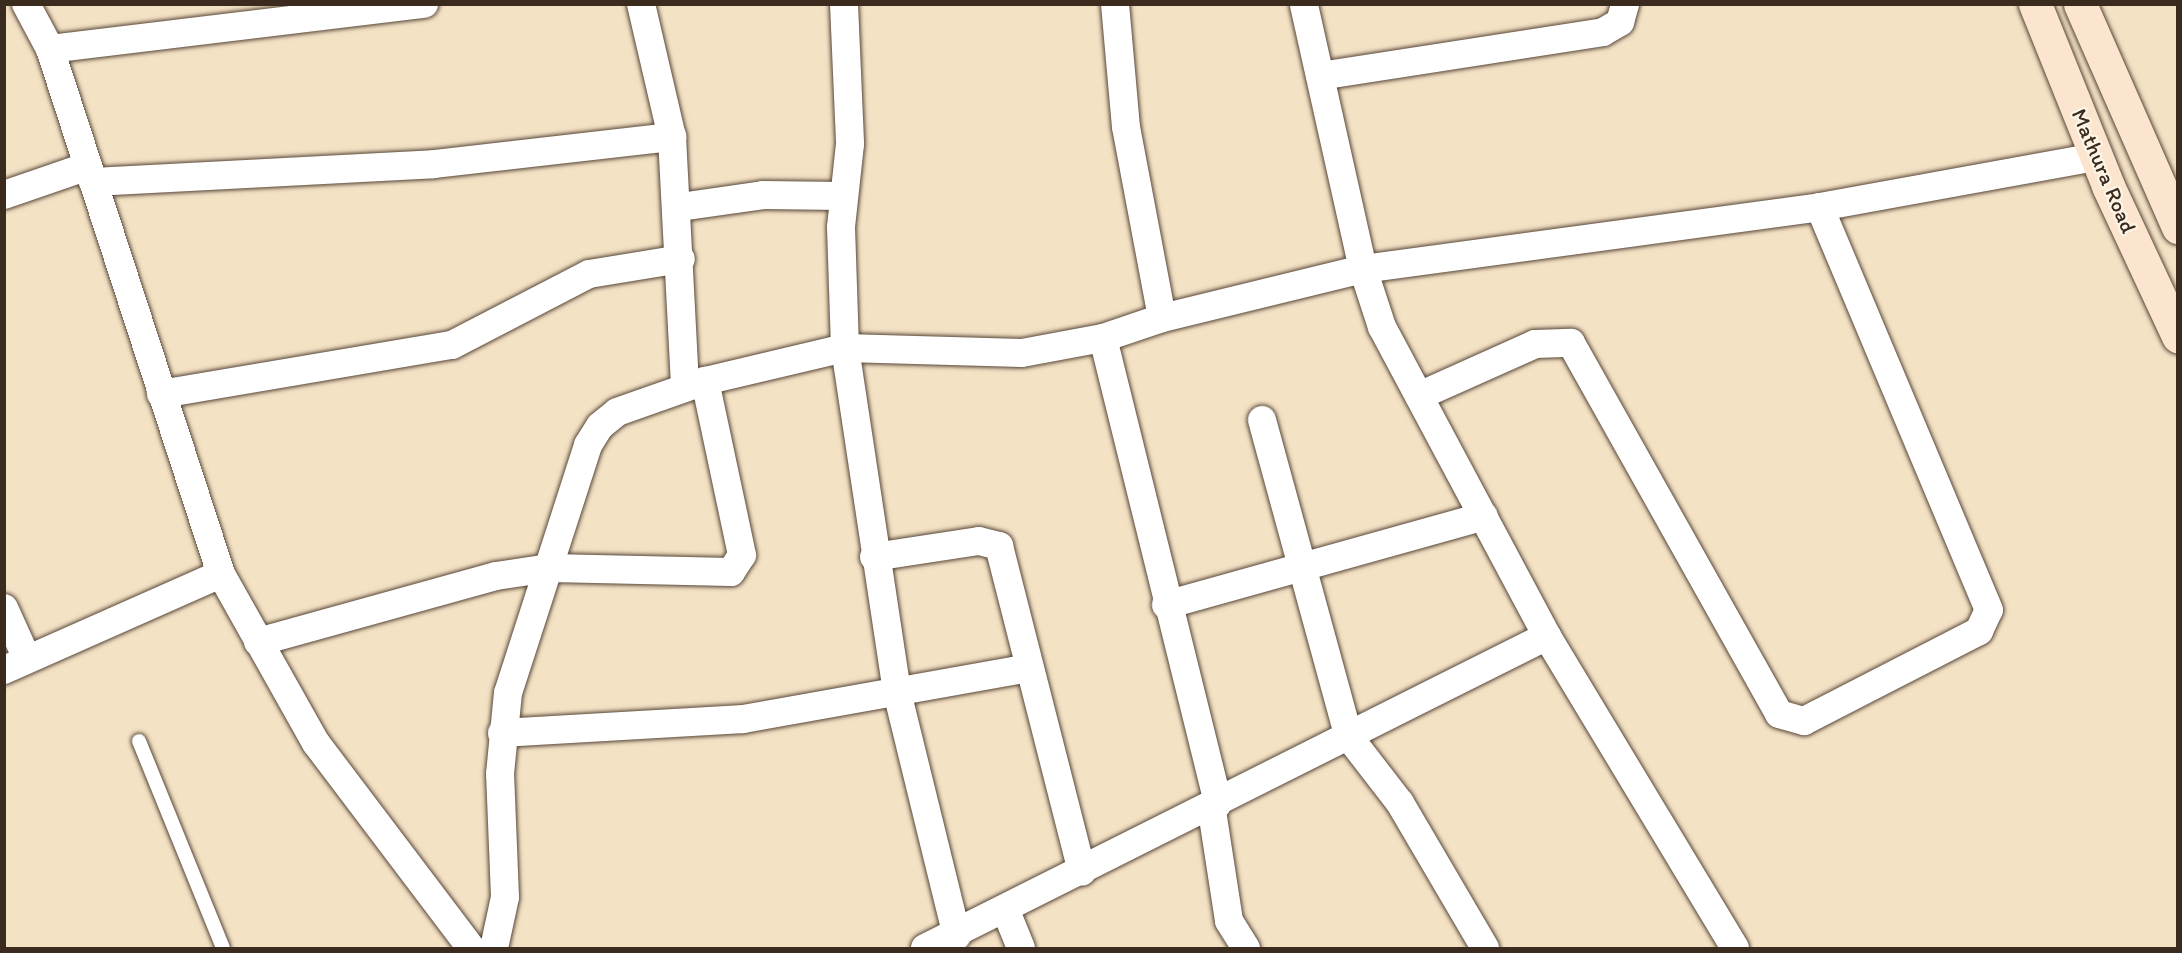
<!DOCTYPE html>
<html>
<head>
<meta charset="utf-8">
<style>
	body { margin:0 }
	#map { position:relative; width:2182px; height:953px; overflow:hidden; background:#f4e2c5; font-family:Itim,sans-serif }
	div>[style] { position:absolute }
	.roads { filter:drop-shadow(0 0 2px #574637) drop-shadow(0 0 2px #574637) }
	.service>* { height:14px; margin:-7px; padding:0 7px; transform-origin:7px; border-radius:7px; background:#fff }
	.minor>* { height:28px; margin:-14px; padding:0 14px; transform-origin:14px; border-radius:14px; background:#fff }
	.secondary>* { height:33px; margin:-16.5px; padding:0 16.5px; transform-origin:16.5px; border-radius:16.5px; background:#fce5cf }
	span { translate:-50% -50%; white-space:nowrap; text-align:center; line-height:1.15; -webkit-text-stroke:4.5px #fcf5e5; paint-order:stroke }
	.street-label { font-size:22px; color:#3b2a1e }
	.frame { position:absolute; inset:0; border:6px solid #3b2a1e; pointer-events:none }
</style>
</head>
<body>
<div id="map">
	<div class="roads">
		<div class="service">
			<div style="left:139px;top:741px;width:223px;rotate:67.9deg"></div>
		</div>
		<div class="minor">
			<div style="left:26px;top:4px;width:51px;rotate:61.9deg"></div>
			<div style="left:50px;top:49px;width:552px;rotate:71.96deg"></div>
			<div style="left:221px;top:574px;width:194px;rotate:60.7deg"></div>
			<div style="left:316px;top:743px;width:257px;rotate:52.9deg"></div>
			<div style="left:641px;top:4px;width:137px;rotate:76.9deg"></div>
			<div style="left:672px;top:137px;width:250px;rotate:87deg"></div>
			<div style="left:844px;top:4px;width:140px;rotate:87.5deg"></div>
			<div style="left:850px;top:144px;width:83px;rotate:96.2deg"></div>
			<div style="left:841px;top:227px;width:121px;rotate:88.1deg"></div>
			<div style="left:845px;top:348px;width:348px;rotate:81.4deg"></div>
			<div style="left:897px;top:692px;width:251px;rotate:76.2deg"></div>
			<div style="left:1115px;top:4px;width:123px;rotate:84.9deg"></div>
			<div style="left:1126px;top:127px;width:194px;rotate:79.3deg"></div>
			<div style="left:50px;top:49px;width:377px;rotate:-6.9deg"></div>
			<div style="left:1320px;top:76px;width:286px;rotate:-8.8deg"></div>
			<div style="left:1603px;top:32px;width:20px;rotate:-30deg"></div>
			<div style="left:1620px;top:22px;width:19px;rotate:-74deg"></div>
			<div style="left:93px;top:182px;width:341px;rotate:-3deg"></div>
			<div style="left:434px;top:164px;width:240px;rotate:-6.5deg"></div>
			<div style="left:4px;top:195px;width:89px;rotate:-19deg"></div>
			<div style="left:680px;top:207px;width:84px;rotate:-8.2deg"></div>
			<div style="left:763px;top:195px;width:80px;rotate:0.7deg"></div>
			<div style="left:1103px;top:338px;width:479px;rotate:76.1deg"></div>
			<div style="left:1218px;top:803px;width:10px;rotate:127deg"></div>
			<div style="left:1212px;top:811px;width:111px;rotate:81.2deg"></div>
			<div style="left:1229px;top:921px;width:32px;rotate:58deg"></div>
			<div style="left:161px;top:394px;width:295px;rotate:-9.6deg"></div>
			<div style="left:452px;top:345px;width:154px;rotate:-27.4deg"></div>
			<div style="left:589px;top:274px;width:93px;rotate:-9.3deg"></div>
			<div style="left:1419px;top:396px;width:127px;rotate:-24.1deg"></div>
			<div style="left:1535px;top:344px;width:36px;rotate:-2deg"></div>
			<div style="left:1571px;top:343px;width:425px;rotate:60.7deg"></div>
			<div style="left:1779px;top:714px;width:26px;rotate:16deg"></div>
			<div style="left:1804px;top:721px;width:197px;rotate:-27.2deg"></div>
			<div style="left:1979px;top:631px;width:23px;rotate:-65deg"></div>
			<div style="left:1989px;top:610px;width:437px;rotate:-112.8deg"></div>
			<div style="left:1262px;top:420px;width:329px;rotate:74.7deg"></div>
			<div style="left:1349px;top:737px;width:83px;rotate:52.3deg"></div>
			<div style="left:1400px;top:803px;width:168px;rotate:59.6deg"></div>
			<div style="left:874px;top:557px;width:106px;rotate:-8.7deg"></div>
			<div style="left:979px;top:541px;width:21px;rotate:14deg"></div>
			<div style="left:999px;top:546px;width:336px;rotate:75.7deg"></div>
			<div style="left:1166px;top:605px;width:330px;rotate:-15.6deg"></div>
			<div style="left:4px;top:608px;width:56px;rotate:65.7deg"></div>
			<div style="left:258px;top:642px;width:247px;rotate:-15.5deg"></div>
			<div style="left:496px;top:576px;width:55px;rotate:-8.4deg"></div>
			<div style="left:550px;top:568px;width:181px;rotate:1.3deg"></div>
			<div style="left:731px;top:572px;width:20px;rotate:-57deg"></div>
			<div style="left:742px;top:555px;width:178px;rotate:-102deg"></div>
			<div style="left:4px;top:670px;width:237px;rotate:-23.9deg"></div>
			<div style="left:502px;top:733px;width:241px;rotate:-3.3deg"></div>
			<div style="left:743px;top:719px;width:291px;rotate:-10.1deg"></div>
			<div style="left:1006px;top:911px;width:40px;rotate:68deg"></div>
			<div style="left:494px;top:948px;width:52px;rotate:-77.8deg"></div>
			<div style="left:505px;top:897px;width:123px;rotate:-92.3deg"></div>
			<div style="left:500px;top:774px;width:81px;rotate:-84.4deg"></div>
			<div style="left:508px;top:693px;width:261px;rotate:-72.1deg"></div>
			<div style="left:588px;top:445px;width:22px;rotate:-58deg"></div>
			<div style="left:600px;top:426px;width:22px;rotate:-39deg"></div>
			<div style="left:617px;top:412px;width:93px;rotate:-19.4deg"></div>
			<div style="left:705px;top:381px;width:144px;rotate:-13.3deg"></div>
			<div style="left:845px;top:348px;width:177px;rotate:1.6deg"></div>
			<div style="left:1022px;top:353px;width:82px;rotate:-10.5deg"></div>
			<div style="left:1103px;top:338px;width:62px;rotate:-18.7deg"></div>
			<div style="left:1162px;top:318px;width:207px;rotate:-13.7deg"></div>
			<div style="left:1363px;top:269px;width:271px;rotate:-102.6deg"></div>
			<div style="left:925px;top:948px;width:696px;rotate:-26.64deg"></div>
			<div style="left:1735px;top:948px;width:364px;rotate:-121.1deg"></div>
			<div style="left:1547px;top:636px;width:350px;rotate:-118.1deg"></div>
			<div style="left:1382px;top:327px;width:61px;rotate:-108.1deg"></div>
			<div style="left:1363px;top:269px;width:461px;rotate:-7.7deg"></div>
			<div style="left:1820px;top:207px;width:280px;rotate:-10.3deg"></div>
		</div>
		<div class="secondary">
			<div style="left:2035px;top:4px;width:196px;rotate:68.1deg"></div>
			<div style="left:2108px;top:186px;width:166px;rotate:65deg"></div>
			<div style="left:2080px;top:4px;width:244px;rotate:66.3deg"></div>
		</div>
	</div>
	<div class="street-label">
		<span style="left:2104px;top:171px;rotate:67deg">Mathura Road</span>
	</div>
	<div class="frame"></div>
</div>
</body>
</html>
